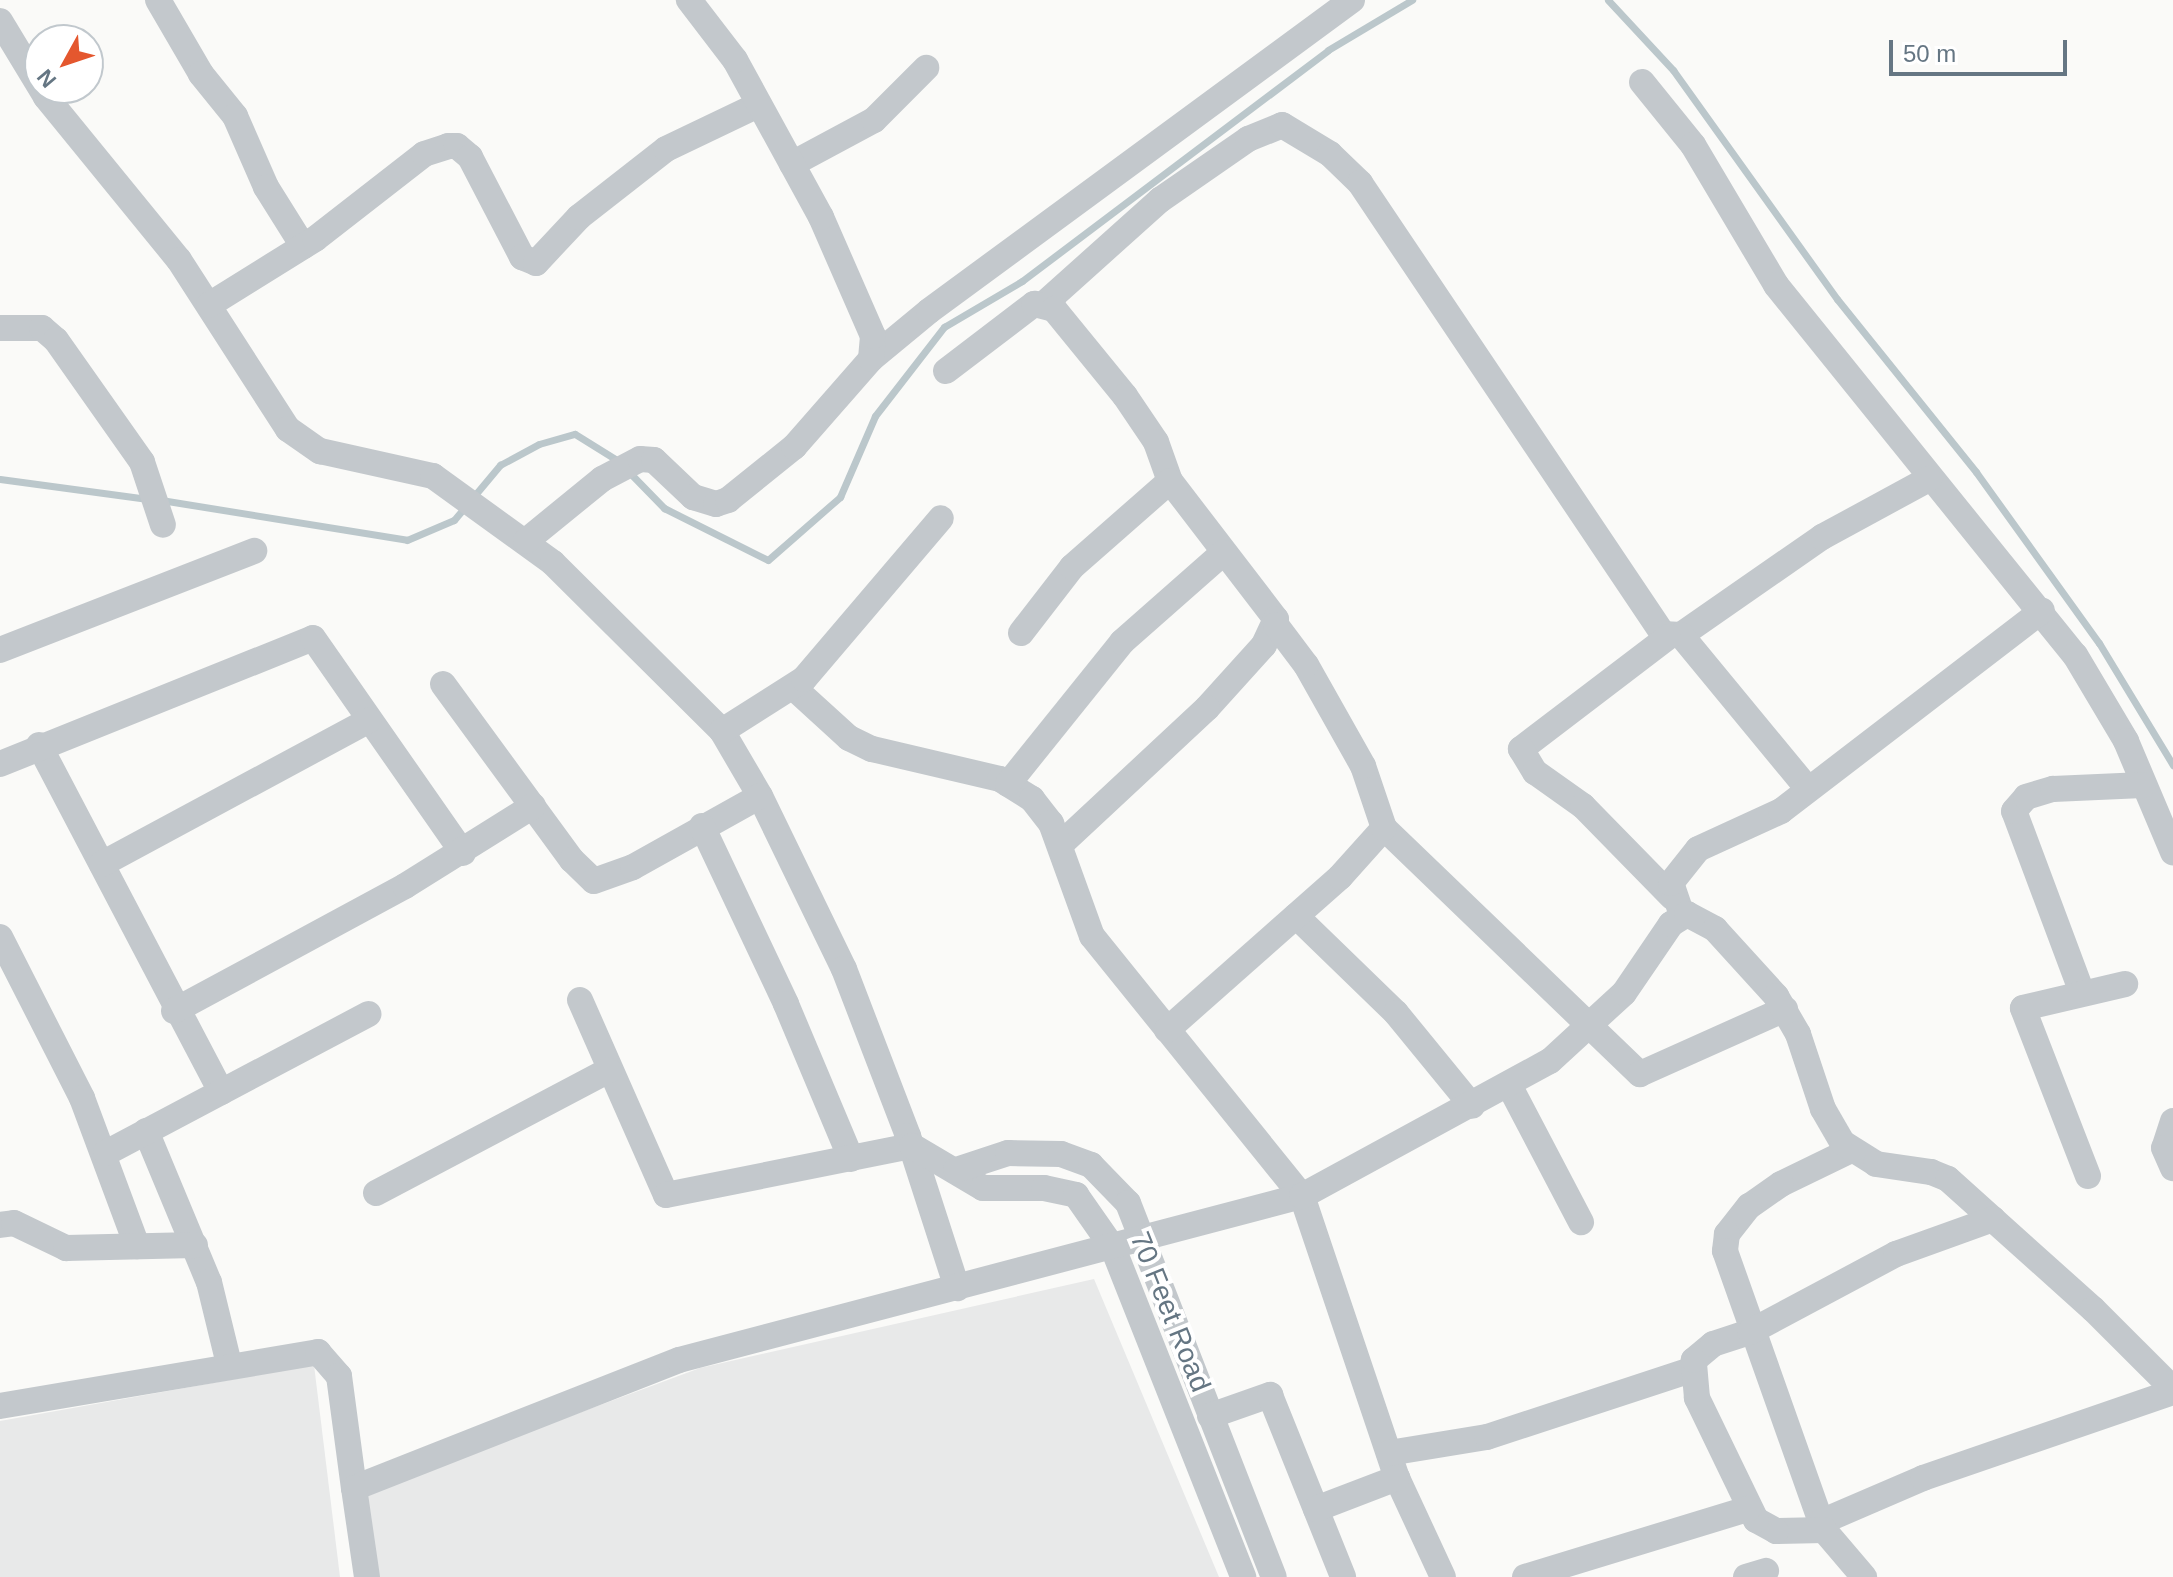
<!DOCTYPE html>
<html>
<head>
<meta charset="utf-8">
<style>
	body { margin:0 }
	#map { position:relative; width:2173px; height:1577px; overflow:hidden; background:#fafaf8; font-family:Helvetica,sans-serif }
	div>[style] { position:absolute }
	.built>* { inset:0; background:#e8e9e9 }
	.stream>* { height:7px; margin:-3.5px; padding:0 3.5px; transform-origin:3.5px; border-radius:3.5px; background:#bbc7cb }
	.minor>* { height:26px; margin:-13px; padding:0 13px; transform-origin:13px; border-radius:13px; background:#c3c8cc }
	span { translate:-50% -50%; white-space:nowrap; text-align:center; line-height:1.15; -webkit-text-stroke:8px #fff; paint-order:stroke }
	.street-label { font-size:28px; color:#657683 }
	.north { position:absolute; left:24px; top:24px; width:80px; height:80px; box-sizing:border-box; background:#fff; border:2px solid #c1c8cd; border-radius:50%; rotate:230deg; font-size:22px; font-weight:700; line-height:32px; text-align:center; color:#657683 }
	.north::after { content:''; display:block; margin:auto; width:28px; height:36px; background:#e4572e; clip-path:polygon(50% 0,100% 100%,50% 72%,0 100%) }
	.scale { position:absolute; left:1889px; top:40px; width:178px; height:36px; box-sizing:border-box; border:4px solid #657683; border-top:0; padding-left:10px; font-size:24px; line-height:28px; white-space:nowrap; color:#657683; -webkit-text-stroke:6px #fff; paint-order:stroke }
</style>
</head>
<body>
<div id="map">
	<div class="built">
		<div style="clip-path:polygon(1094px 1279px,1219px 1577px,372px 1577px,361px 1494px,700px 1368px)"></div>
		<div style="clip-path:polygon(314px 1365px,340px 1577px,0 1577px,0 1421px)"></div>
	</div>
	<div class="stream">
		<div style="left:1608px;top:0;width:96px;rotate:47.1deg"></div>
		<div style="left:1673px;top:70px;width:282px;rotate:54.4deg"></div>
		<div style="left:1837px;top:299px;width:222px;rotate:51.2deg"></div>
		<div style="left:1976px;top:472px;width:211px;rotate:54.3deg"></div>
		<div style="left:2099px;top:643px;width:143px;rotate:58.8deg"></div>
		<div style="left:628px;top:471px;width:52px;rotate:45.8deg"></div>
		<div style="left:664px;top:508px;width:116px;rotate:26.6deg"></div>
		<div style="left:768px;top:560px;width:96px;rotate:-41.2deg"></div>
		<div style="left:840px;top:497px;width:88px;rotate:-66.6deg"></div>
		<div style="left:875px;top:416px;width:113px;rotate:-52.2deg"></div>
		<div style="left:944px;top:327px;width:91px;rotate:-30.5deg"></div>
		<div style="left:1022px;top:281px;width:383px;rotate:-37deg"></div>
		<div style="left:1328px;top:50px;width:98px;rotate:-30.8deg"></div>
		<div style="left:0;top:479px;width:149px;rotate:7.7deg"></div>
		<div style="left:161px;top:500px;width:249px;rotate:9.2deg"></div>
		<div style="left:407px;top:540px;width:51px;rotate:-23.1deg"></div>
		<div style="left:454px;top:520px;width:72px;rotate:-50.1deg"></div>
		<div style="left:500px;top:465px;width:44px;rotate:-28.3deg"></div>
		<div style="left:539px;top:444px;width:37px;rotate:-16deg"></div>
		<div style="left:575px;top:434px;width:53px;rotate:31.9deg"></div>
	</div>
	<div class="minor">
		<div style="left:158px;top:0;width:86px;rotate:59.8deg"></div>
		<div style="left:201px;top:74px;width:54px;rotate:51deg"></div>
		<div style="left:235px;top:116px;width:77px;rotate:66.4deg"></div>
		<div style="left:266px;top:187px;width:70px;rotate:57.9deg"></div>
		<div style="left:0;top:21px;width:89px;rotate:58.8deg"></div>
		<div style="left:46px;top:97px;width:210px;rotate:50.8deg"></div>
		<div style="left:179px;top:260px;width:201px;rotate:57.2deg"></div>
		<div style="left:288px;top:429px;width:39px;rotate:35deg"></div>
		<div style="left:320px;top:451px;width:116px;rotate:12.5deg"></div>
		<div style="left:433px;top:476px;width:148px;rotate:35.9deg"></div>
		<div style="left:553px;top:563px;width:238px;rotate:44.8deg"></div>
		<div style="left:722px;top:731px;width:75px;rotate:59.7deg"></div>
		<div style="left:760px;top:796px;width:192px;rotate:64.1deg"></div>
		<div style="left:844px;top:969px;width:179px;rotate:69deg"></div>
		<div style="left:908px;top:1136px;width:160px;rotate:72.1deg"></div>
		<div style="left:1642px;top:82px;width:81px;rotate:51deg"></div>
		<div style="left:1693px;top:145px;width:163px;rotate:59.3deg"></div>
		<div style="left:1776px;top:285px;width:476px;rotate:51.1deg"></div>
		<div style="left:2075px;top:655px;width:100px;rotate:59.3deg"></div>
		<div style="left:2126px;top:741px;width:121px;rotate:67.1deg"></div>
		<div style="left:792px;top:164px;width:93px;rotate:-28.2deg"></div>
		<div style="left:874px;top:120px;width:74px;rotate:-45deg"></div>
		<div style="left:1044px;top:304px;width:156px;rotate:-41.9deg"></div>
		<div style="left:1160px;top:200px;width:107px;rotate:-34.7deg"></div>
		<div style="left:1248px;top:139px;width:37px;rotate:-22deg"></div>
		<div style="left:1282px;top:125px;width:56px;rotate:31.1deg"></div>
		<div style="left:1330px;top:154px;width:42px;rotate:44deg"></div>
		<div style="left:1360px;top:183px;width:543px;rotate:56.11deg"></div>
		<div style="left:1663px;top:634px;width:18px;rotate:3deg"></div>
		<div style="left:1681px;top:635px;width:172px;rotate:-34.8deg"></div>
		<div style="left:1822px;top:537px;width:122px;rotate:-28.5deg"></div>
		<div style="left:209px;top:305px;width:125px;rotate:-31.9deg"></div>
		<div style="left:315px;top:239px;width:138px;rotate:-37.9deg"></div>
		<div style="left:424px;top:154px;width:25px;rotate:-18deg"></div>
		<div style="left:448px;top:146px;width:9px"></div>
		<div style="left:457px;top:146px;width:17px;rotate:40deg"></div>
		<div style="left:470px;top:157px;width:113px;rotate:62.5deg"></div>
		<div style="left:522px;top:257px;width:15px;rotate:23deg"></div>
		<div style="left:536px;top:263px;width:63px;rotate:-46.9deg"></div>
		<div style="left:579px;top:217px;width:110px;rotate:-38deg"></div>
		<div style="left:666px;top:149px;width:102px;rotate:-25.6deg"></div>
		<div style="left:0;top:328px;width:42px"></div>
		<div style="left:42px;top:328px;width:18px;rotate:41deg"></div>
		<div style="left:56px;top:340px;width:149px;rotate:54.8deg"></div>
		<div style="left:142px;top:462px;width:66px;rotate:71.6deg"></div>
		<div style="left:871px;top:359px;width:75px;rotate:-39.6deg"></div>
		<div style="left:929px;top:311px;width:525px;rotate:-36.32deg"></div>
		<div style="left:946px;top:371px;width:111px;rotate:-37.3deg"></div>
		<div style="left:1034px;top:304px;width:21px;rotate:14deg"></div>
		<div style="left:1054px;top:309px;width:112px;rotate:50.8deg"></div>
		<div style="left:1125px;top:396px;width:55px;rotate:56deg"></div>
		<div style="left:1156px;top:442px;width:41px;rotate:70.3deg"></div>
		<div style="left:1170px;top:481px;width:174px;rotate:52.5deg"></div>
		<div style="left:1276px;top:619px;width:29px;rotate:115deg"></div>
		<div style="left:1264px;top:645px;width:85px;rotate:132.1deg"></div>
		<div style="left:1207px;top:708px;width:201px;rotate:137deg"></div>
		<div style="left:526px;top:541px;width:98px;rotate:-39.2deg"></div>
		<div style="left:602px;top:479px;width:43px;rotate:-27.8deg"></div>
		<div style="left:640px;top:459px;width:14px;rotate:4deg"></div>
		<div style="left:654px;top:460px;width:54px;rotate:43.5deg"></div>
		<div style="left:693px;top:497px;width:24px;rotate:17deg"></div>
		<div style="left:716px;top:504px;width:13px;rotate:-18deg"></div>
		<div style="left:728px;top:500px;width:85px;rotate:-38.8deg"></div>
		<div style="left:794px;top:447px;width:117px;rotate:-48.8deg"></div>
		<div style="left:871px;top:359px;width:23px;rotate:-85deg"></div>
		<div style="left:873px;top:336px;width:130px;rotate:-113.6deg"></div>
		<div style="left:821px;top:217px;width:179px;rotate:-118.7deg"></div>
		<div style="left:735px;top:60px;width:76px;rotate:-127.5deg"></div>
		<div style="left:1021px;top:633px;width:83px;rotate:-52.3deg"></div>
		<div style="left:1072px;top:567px;width:130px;rotate:-41.3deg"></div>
		<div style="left:1681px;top:635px;width:200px;rotate:50.5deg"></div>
		<div style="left:1668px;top:637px;width:185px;rotate:142.7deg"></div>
		<div style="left:1521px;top:749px;width:27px;rotate:59deg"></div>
		<div style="left:1535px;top:772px;width:59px;rotate:35.3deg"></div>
		<div style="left:1583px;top:806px;width:127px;rotate:45.6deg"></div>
		<div style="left:0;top:650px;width:273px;rotate:-21.3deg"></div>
		<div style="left:443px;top:684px;width:218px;rotate:53.8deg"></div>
		<div style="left:572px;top:860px;width:30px;rotate:44deg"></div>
		<div style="left:594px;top:881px;width:41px;rotate:-19.7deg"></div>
		<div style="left:633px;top:867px;width:145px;rotate:-29.2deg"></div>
		<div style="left:794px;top:688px;width:74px;rotate:42.3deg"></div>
		<div style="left:849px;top:738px;width:25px;rotate:26deg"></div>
		<div style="left:872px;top:749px;width:131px;rotate:13.2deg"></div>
		<div style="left:1000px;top:779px;width:38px;rotate:32deg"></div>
		<div style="left:1032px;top:799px;width:31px;rotate:52deg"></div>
		<div style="left:1051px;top:823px;width:120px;rotate:70.1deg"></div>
		<div style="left:1092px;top:936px;width:334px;rotate:51.1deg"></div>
		<div style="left:1302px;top:1196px;width:298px;rotate:71.4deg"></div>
		<div style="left:1397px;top:1478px;width:109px;rotate:65.1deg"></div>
		<div style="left:722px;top:731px;width:97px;rotate:-32.4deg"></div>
		<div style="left:804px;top:679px;width:211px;rotate:-49.6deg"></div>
		<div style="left:39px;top:745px;width:392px;rotate:62.3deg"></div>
		<div style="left:0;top:764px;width:337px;rotate:-21.9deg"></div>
		<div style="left:313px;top:638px;width:262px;rotate:55.1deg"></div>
		<div style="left:1008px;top:784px;width:182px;rotate:-51.2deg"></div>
		<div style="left:1122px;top:642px;width:135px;rotate:-41.4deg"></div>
		<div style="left:702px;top:826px;width:197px;rotate:64.7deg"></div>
		<div style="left:786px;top:1004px;width:168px;rotate:67.2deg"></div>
		<div style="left:1384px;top:828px;width:355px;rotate:43.9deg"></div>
		<div style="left:1640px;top:1074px;width:159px;rotate:-24.1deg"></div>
		<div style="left:102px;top:864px;width:303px;rotate:-28.3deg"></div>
		<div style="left:1682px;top:915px;width:34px;rotate:-109deg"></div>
		<div style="left:1671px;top:883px;width:43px;rotate:-51.5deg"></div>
		<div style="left:1698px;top:849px;width:91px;rotate:-24.6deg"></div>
		<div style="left:1781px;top:811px;width:329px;rotate:-37.5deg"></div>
		<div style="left:1296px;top:916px;width:139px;rotate:44.1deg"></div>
		<div style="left:1396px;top:1013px;width:120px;rotate:50.7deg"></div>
		<div style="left:0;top:937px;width:181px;rotate:63deg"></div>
		<div style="left:82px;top:1098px;width:158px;rotate:69.6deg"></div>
		<div style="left:2081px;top:990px;width:191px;rotate:-110.5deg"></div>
		<div style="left:2014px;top:811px;width:18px;rotate:-49deg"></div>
		<div style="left:2026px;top:797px;width:28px;rotate:-17deg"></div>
		<div style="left:2053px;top:789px;width:90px;rotate:-2.5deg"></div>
		<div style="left:580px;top:1000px;width:213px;rotate:66.2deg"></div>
		<div style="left:666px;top:1195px;width:251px;rotate:-11.3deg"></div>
		<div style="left:912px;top:1146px;width:82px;rotate:30.6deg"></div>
		<div style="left:983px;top:1188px;width:61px"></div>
		<div style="left:1044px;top:1188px;width:33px;rotate:12deg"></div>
		<div style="left:1076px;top:1195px;width:65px;rotate:55.1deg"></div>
		<div style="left:1113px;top:1248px;width:354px;rotate:68.4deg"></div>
		<div style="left:174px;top:1011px;width:263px;rotate:-28.4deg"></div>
		<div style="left:405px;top:886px;width:151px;rotate:-32deg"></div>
		<div style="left:1167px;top:1030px;width:231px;rotate:-41.5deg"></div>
		<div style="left:1340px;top:877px;width:66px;rotate:-48.1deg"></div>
		<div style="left:1384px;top:828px;width:65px;rotate:-108.7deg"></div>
		<div style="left:1363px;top:766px;width:116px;rotate:-119.4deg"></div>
		<div style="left:1306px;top:665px;width:50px;rotate:-126.9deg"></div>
		<div style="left:1509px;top:1085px;width:155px;rotate:62.3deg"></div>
		<div style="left:2173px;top:1121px;width:28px;rotate:108deg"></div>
		<div style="left:2164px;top:1148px;width:22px;rotate:66deg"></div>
		<div style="left:146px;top:1131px;width:164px;rotate:67.4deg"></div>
		<div style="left:209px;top:1282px;width:84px;rotate:76.3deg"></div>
		<div style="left:1851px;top:1150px;width:78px;rotate:154.1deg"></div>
		<div style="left:1781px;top:1184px;width:39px;rotate:145deg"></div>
		<div style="left:1749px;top:1206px;width:36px;rotate:128deg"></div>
		<div style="left:1727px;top:1234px;width:17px;rotate:97deg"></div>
		<div style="left:1725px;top:1251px;width:296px;rotate:70.5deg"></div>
		<div style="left:1824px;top:1530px;width:62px;rotate:49.6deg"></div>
		<div style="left:106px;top:1153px;width:297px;rotate:-27.9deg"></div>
		<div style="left:956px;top:1170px;width:55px;rotate:-18.1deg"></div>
		<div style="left:1008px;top:1153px;width:53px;rotate:1.1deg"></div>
		<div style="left:1061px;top:1154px;width:32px;rotate:20deg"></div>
		<div style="left:1091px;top:1165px;width:53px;rotate:45.8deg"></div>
		<div style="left:1128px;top:1203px;width:401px;rotate:68.7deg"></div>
		<div style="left:2088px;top:1176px;width:180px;rotate:-111.2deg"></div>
		<div style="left:2023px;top:1008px;width:105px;rotate:-13.2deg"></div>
		<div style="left:376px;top:1193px;width:263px;rotate:-27.8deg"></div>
		<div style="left:0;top:1225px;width:14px;rotate:-8deg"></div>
		<div style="left:14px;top:1223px;width:58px;rotate:25.7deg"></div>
		<div style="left:66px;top:1248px;width:129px;rotate:-1.3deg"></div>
		<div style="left:0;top:1406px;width:323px;rotate:-9.6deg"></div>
		<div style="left:318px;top:1352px;width:32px;rotate:49deg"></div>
		<div style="left:339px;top:1376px;width:113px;rotate:82.4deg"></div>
		<div style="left:354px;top:1488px;width:349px;rotate:-21.5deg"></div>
		<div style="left:679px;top:1360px;width:644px;rotate:-14.75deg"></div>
		<div style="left:1302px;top:1196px;width:282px;rotate:-28.6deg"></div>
		<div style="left:1550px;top:1061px;width:100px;rotate:-42.6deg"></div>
		<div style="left:1624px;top:993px;width:83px;rotate:-55.7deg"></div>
		<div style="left:1671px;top:924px;width:19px;rotate:-32deg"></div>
		<div style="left:1687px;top:914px;width:32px;rotate:28deg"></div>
		<div style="left:1715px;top:929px;width:91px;rotate:47.7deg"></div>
		<div style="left:1776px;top:996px;width:44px;rotate:59.9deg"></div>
		<div style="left:1798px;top:1034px;width:79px;rotate:71.6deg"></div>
		<div style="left:1823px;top:1109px;width:39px;rotate:60deg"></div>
		<div style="left:1843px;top:1143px;width:39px;rotate:32deg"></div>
		<div style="left:1876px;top:1164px;width:56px;rotate:8.3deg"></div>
		<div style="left:1931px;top:1172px;width:18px;rotate:22deg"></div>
		<div style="left:1948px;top:1179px;width:195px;rotate:41.9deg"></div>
		<div style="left:2093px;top:1309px;width:113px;rotate:45deg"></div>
		<div style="left:1210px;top:1416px;width:64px;rotate:-19.3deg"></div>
		<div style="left:1270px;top:1395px;width:196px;rotate:68.1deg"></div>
		<div style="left:1389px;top:1453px;width:99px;rotate:-9.3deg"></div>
		<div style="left:1487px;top:1437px;width:215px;rotate:-18.2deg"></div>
		<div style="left:354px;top:1488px;width:90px;rotate:81.7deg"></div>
		<div style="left:1316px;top:1509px;width:87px;rotate:-20.9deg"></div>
		<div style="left:1821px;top:1522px;width:111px;rotate:-23.3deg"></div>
		<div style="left:1923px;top:1478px;width:264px;rotate:-19deg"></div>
		<div style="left:1824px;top:1530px;width:48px;rotate:178.8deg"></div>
		<div style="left:1776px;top:1531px;width:23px;rotate:-151deg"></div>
		<div style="left:1756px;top:1520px;width:136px;rotate:-115.8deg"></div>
		<div style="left:1697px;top:1398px;width:38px;rotate:-95deg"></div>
		<div style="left:1694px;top:1360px;width:25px;rotate:-40deg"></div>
		<div style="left:1713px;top:1344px;width:39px;rotate:-18deg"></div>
		<div style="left:1750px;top:1332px;width:166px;rotate:-28.1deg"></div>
		<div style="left:1896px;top:1254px;width:103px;rotate:-19.8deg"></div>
		<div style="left:1525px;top:1577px;width:233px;rotate:-17deg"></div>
		<div style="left:1746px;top:1577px;width:21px;rotate:-17deg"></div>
	</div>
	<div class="street-label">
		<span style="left:1170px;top:1312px;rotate:68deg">70 Feet Road</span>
	</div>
	<div class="north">N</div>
	<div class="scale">50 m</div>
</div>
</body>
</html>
